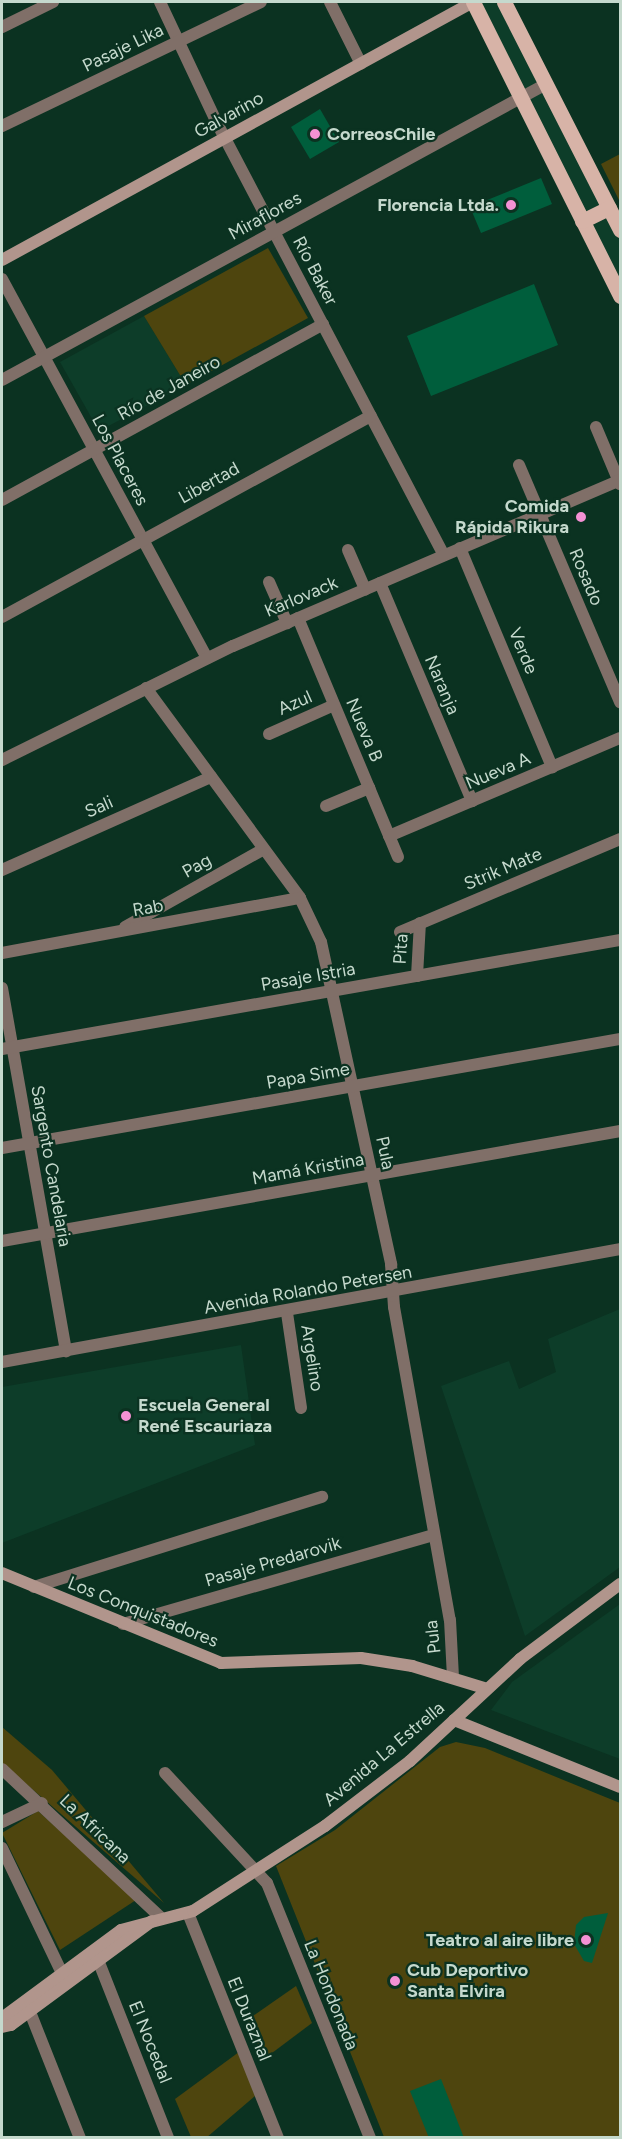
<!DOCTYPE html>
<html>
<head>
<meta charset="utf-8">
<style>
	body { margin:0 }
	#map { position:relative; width:622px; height:2139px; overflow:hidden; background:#0b3221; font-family:Figtree,sans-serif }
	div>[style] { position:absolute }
	.built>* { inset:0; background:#0d3d29 }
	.green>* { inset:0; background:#4e450e }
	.building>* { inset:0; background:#005e3c }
	.street>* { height:12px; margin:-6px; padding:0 6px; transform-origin:6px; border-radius:6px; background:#806f68 }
	.secondary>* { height:12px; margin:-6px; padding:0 6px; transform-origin:6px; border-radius:6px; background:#b1958c }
	.primary>* { height:15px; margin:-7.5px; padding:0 7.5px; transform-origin:7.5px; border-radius:7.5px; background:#d7b3a7 }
	.dots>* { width:16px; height:16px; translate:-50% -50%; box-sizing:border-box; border:3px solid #0b3221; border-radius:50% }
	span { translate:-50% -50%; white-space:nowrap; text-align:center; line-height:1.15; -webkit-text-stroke:4.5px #0b3221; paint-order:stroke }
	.street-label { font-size:18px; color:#c5d9cd }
	.poi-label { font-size:18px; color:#c5d9cd; font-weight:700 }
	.left { translate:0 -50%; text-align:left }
	.right { translate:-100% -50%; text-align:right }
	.frame { position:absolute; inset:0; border:3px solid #c5d9cd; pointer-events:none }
</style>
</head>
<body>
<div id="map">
	<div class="built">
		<div style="clip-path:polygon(481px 2px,511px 2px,620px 214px,620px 281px)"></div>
		<div style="clip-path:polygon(144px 316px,186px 385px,99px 431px,60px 362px)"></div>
		<div style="clip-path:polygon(620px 1309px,620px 1567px,525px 1636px,441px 1386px,509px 1361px,519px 1389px,556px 1372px,548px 1339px)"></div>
		<div style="clip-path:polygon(241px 1345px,255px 1445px,2px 1543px,2px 1387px)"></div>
		<div style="clip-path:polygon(620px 1604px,620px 1759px,491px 1710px,512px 1682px)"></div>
	</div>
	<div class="green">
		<div style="clip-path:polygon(620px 154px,620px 202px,601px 164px)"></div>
		<div style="clip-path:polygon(268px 248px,308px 318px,186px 385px,144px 316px)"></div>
		<div style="clip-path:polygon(2px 1727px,52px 1770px,164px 1903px,2px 1763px)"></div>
		<div style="clip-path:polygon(456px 1742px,485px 1748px,620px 1803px,620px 2137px,384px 2137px,276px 1866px,335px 1830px,440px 1747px)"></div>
		<div style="clip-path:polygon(38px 1811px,136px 1900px,60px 1950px,2px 1833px)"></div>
		<div style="clip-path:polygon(296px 1986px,312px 2023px,264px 2059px,247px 2020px)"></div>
		<div style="clip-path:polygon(239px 2052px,255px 2096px,206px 2138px,191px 2137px,175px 2099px)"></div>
	</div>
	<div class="building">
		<div style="clip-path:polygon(320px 109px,339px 142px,310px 159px,291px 127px)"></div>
		<div style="clip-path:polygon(541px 178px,552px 204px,481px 233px,470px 207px)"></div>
		<div style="clip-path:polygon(534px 284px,558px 345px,431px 396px,407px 336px)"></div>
		<div style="clip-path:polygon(608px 1913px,592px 1963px,584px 1961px,574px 1944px,576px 1925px,584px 1917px)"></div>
		<div style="clip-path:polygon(441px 2079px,464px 2138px,429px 2138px,410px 2091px)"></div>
	</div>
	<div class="street">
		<div style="left:160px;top:2px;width:136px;rotate:64.8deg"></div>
		<div style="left:218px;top:125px;width:486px;rotate:62.3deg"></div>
		<div style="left:330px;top:2px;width:69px;rotate:63.4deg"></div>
		<div style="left:2px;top:27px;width:57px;rotate:-26.1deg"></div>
		<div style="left:2px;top:126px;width:287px;rotate:-25.6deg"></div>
		<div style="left:2px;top:279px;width:431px;rotate:61.6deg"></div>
		<div style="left:2px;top:380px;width:619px;rotate:-28.55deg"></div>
		<div style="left:596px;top:427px;width:62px;rotate:67.2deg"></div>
		<div style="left:519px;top:465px;width:258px;rotate:66.9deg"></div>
		<div style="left:2px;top:500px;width:366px;rotate:-28.7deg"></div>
		<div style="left:460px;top:548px;width:238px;rotate:67.2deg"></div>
		<div style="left:348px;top:550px;width:43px;rotate:66.4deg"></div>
		<div style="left:269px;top:582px;width:45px;rotate:66.3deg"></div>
		<div style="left:380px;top:583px;width:237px;rotate:67.1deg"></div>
		<div style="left:2px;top:617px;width:420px;rotate:-28.6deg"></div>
		<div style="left:298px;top:618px;width:259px;rotate:67.3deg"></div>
		<div style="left:146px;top:688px;width:260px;rotate:53.7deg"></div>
		<div style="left:300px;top:898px;width:49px;rotate:64.5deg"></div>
		<div style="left:321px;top:942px;width:330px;rotate:77.7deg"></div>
		<div style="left:391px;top:1264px;width:43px;rotate:86deg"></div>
		<div style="left:394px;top:1307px;width:318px;rotate:79.9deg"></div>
		<div style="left:450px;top:1620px;width:58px;rotate:87deg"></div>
		<div style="left:269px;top:734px;width:71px;rotate:-24deg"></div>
		<div style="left:2px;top:760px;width:258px;rotate:-26.3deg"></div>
		<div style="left:233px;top:646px;width:421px;rotate:-23.2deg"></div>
		<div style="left:326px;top:806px;width:47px;rotate:-22.7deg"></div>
		<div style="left:389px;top:836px;width:251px;rotate:-23deg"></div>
		<div style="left:2px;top:870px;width:229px;rotate:-24deg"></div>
		<div style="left:125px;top:927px;width:159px;rotate:-29.3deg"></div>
		<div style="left:400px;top:932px;width:239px;rotate:-22.9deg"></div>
		<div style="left:2px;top:953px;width:303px;rotate:-10.5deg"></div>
		<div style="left:417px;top:976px;width:53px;rotate:-86.8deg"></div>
		<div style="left:2px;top:988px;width:369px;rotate:80deg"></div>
		<div style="left:2px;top:1049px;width:628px;rotate:-10deg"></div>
		<div style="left:2px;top:1148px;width:628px;rotate:-10deg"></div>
		<div style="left:2px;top:1241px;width:628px;rotate:-10.09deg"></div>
		<div style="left:287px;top:1313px;width:96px;rotate:81.6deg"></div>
		<div style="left:2px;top:1362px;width:628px;rotate:-10.36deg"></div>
		<div style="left:34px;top:1587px;width:302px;rotate:-17.4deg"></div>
		<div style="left:123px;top:1624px;width:323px;rotate:-16deg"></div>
		<div style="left:2px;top:1769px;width:218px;rotate:43.1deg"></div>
		<div style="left:165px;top:1773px;width:150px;rotate:47.2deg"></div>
		<div style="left:267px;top:1883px;width:275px;rotate:68deg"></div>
		<div style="left:2px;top:1822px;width:44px;rotate:-25.4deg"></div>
		<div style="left:2px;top:1848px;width:136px;rotate:64.4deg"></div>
		<div style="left:188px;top:1913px;width:242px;rotate:68.2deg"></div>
		<div style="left:98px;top:1960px;width:191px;rotate:68.5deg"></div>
		<div style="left:30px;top:2012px;width:136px;rotate:68.4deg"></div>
	</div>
	<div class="secondary">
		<div style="left:2px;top:260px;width:537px;rotate:-28.71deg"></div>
		<div style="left:2px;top:1573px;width:237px;rotate:22.3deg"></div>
		<div style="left:221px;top:1663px;width:140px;rotate:-2deg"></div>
		<div style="left:361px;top:1658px;width:52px;rotate:8.9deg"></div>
		<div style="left:412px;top:1666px;width:78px;rotate:17deg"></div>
		<div style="left:454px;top:1720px;width:179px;rotate:22deg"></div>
		<div style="left:2px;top:2018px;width:148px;rotate:-36.5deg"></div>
		<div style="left:121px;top:1930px;width:74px;rotate:-14.8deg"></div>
		<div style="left:193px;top:1911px;width:157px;rotate:-32.8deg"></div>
		<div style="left:325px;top:1826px;width:107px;rotate:-37.4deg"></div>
		<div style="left:410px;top:1761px;width:150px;rotate:-42.8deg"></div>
		<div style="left:520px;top:1659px;width:125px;rotate:-36.9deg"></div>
		<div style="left:2px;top:2027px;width:9px;rotate:-13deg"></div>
		<div style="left:11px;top:2025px;width:175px;rotate:-36.4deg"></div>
	</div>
	<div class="primary">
		<div style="left:473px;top:2px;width:329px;rotate:63.4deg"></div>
		<div style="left:504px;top:2px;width:256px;rotate:63deg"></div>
		<div style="left:582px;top:221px;width:30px;rotate:-26deg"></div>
	</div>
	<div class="dots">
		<div style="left:315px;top:134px;background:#f491d4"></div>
		<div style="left:511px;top:205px;background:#f491d4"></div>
		<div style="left:581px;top:517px;background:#f491d4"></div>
		<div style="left:126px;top:1416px;background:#f491d4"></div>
		<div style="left:586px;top:1940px;background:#f491d4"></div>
		<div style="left:395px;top:1981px;background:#f491d4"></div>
	</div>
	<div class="street-label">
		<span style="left:123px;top:48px;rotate:-26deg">Pasaje Lika</span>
		<span style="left:229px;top:115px;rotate:-29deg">Galvarino</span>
		<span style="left:265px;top:216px;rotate:-29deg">Miraflores</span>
		<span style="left:315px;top:271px;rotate:62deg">Río Baker</span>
		<span style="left:169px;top:388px;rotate:-29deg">Río de Janeiro</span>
		<span style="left:120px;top:460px;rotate:62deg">Los Placeres</span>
		<span style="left:209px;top:483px;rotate:-29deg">Libertad</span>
		<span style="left:586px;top:577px;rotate:67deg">Rosado</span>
		<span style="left:301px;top:597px;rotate:-23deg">Karlovack</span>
		<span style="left:523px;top:651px;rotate:67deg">Verde</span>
		<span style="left:442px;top:685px;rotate:67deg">Naranja</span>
		<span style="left:295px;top:703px;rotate:-24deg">Azul</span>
		<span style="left:364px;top:730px;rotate:67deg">Nueva B</span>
		<span style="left:498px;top:771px;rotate:-23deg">Nueva A</span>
		<span style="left:99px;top:807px;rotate:-24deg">Sali</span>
		<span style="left:197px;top:866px;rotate:-29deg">Pag</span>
		<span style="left:503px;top:869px;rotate:-23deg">Strik Mate</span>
		<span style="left:148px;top:908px;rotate:-10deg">Rab</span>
		<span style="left:401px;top:949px;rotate:-86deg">Pita</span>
		<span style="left:308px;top:977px;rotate:-10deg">Pasaje Istria</span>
		<span style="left:308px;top:1076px;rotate:-10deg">Papa Sime</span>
		<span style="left:385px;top:1153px;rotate:78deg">Pula</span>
		<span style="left:51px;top:1166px;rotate:80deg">Sargento Candelaria</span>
		<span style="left:308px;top:1169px;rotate:-10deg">Mamá Kristina</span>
		<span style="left:308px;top:1290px;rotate:-10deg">Avenida Rolando Petersen</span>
		<span style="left:312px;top:1358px;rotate:81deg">Argelino</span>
		<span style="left:273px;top:1562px;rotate:-16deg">Pasaje Predarovik</span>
		<span style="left:143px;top:1612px;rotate:22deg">Los Conquistadores</span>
		<span style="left:433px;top:1637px;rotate:-96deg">Pula</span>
		<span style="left:384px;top:1754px;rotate:-40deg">Avenida La Estrella</span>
		<span style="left:95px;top:1829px;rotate:44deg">La Africana</span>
		<span style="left:331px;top:1995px;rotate:68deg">La Hondonada</span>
		<span style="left:249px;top:2019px;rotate:68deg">El Duraznal</span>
		<span style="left:150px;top:2042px;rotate:68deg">El Nocedal</span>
	</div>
	<div class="poi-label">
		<span class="left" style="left:327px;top:134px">CorreosChile</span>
		<span class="right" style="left:499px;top:205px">Florencia Ltda.</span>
		<span class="right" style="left:569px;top:517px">Comida<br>Rápida Rikura</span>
		<span class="left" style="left:138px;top:1416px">Escuela General<br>René Escauriaza</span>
		<span class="right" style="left:574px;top:1940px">Teatro al aire libre</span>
		<span class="left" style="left:407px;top:1981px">Cub Deportivo<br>Santa Elvira</span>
	</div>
	<div class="frame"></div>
</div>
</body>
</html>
